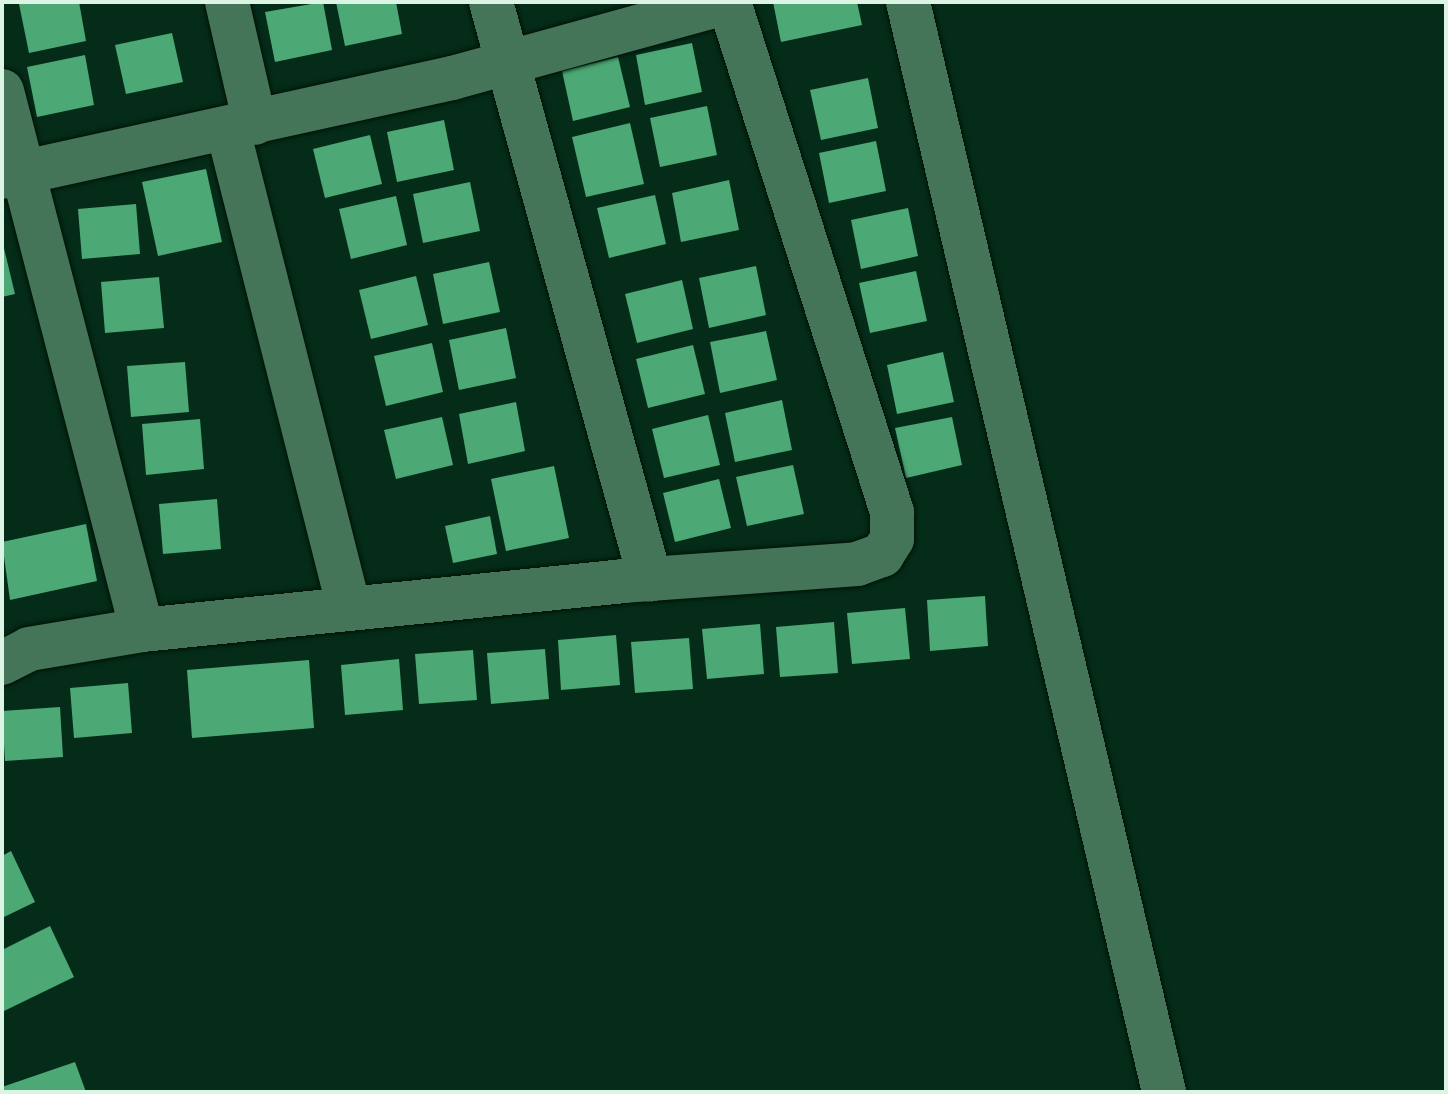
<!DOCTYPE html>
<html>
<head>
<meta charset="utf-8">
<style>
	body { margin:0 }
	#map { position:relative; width:1448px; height:1094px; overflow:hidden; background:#052c19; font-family:Arial,sans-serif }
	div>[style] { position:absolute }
	.building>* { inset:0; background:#4ca875 }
	.roads { filter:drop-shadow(0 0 2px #001206) drop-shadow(0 0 2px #001206) }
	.minor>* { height:44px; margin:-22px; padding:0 22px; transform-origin:22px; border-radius:22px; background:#447558 }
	span { translate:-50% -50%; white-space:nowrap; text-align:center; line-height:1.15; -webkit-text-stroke:8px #052c19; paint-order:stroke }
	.frame { position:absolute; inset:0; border:4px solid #dbf4e3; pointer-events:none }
</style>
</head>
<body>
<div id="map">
	<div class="building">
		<div style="clip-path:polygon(79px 2px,86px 41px,29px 53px,19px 4px)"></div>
		<div style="clip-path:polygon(323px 2px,332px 50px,275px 62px,265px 12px)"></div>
		<div style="clip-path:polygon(336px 2px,396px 2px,402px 34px,345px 46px)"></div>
		<div style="clip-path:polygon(773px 2px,857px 2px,862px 25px,781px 42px)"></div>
		<div style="clip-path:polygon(172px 33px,183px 82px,126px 94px,115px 45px)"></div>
		<div style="clip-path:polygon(692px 43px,702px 92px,645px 105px,636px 55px)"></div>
		<div style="clip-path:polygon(85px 55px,94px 105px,37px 117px,27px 67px)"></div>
		<div style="clip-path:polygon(618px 57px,630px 107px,573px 121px,562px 71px)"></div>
		<div style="clip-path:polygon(868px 78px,878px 128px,821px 140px,810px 90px)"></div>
		<div style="clip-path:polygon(707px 106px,717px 155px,660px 167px,650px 118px)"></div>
		<div style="clip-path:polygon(444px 120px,454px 170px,397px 182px,387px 132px)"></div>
		<div style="clip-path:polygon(630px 123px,644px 184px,586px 197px,572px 137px)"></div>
		<div style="clip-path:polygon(370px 135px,382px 184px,325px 198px,313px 149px)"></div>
		<div style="clip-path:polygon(876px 141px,886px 191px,829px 203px,819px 153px)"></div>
		<div style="clip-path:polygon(206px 169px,222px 242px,158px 256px,142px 182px)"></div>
		<div style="clip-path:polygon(729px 180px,739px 230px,681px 242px,672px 193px)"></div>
		<div style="clip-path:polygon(470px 182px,480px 231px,423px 243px,413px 194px)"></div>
		<div style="clip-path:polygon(655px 195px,666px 244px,609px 258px,597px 208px)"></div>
		<div style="clip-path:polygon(396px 196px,407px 245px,351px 259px,339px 209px)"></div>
		<div style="clip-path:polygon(136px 204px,140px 254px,82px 259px,78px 209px)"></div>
		<div style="clip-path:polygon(908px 208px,918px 256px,861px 269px,851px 220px)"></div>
		<div style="clip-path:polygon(2px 240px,15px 294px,2px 297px)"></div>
		<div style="clip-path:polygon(489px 262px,500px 312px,443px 324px,433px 274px)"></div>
		<div style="clip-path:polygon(756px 266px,766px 315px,709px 328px,699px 278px)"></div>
		<div style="clip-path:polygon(916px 271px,927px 321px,870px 333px,859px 283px)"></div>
		<div style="clip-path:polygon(416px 276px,428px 325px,371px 339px,359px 290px)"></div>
		<div style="clip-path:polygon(159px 277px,164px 328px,105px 333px,101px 282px)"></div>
		<div style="clip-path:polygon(682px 280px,693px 329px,637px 343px,625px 294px)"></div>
		<div style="clip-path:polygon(506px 328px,516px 378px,459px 390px,449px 340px)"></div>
		<div style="clip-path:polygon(766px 331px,777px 380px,720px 393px,710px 342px)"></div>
		<div style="clip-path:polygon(432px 343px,443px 392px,386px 406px,374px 356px)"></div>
		<div style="clip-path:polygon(693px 345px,705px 394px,648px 408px,636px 359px)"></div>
		<div style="clip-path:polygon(943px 352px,954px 402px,897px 414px,887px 365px)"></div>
		<div style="clip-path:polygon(185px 362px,189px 412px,131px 417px,127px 366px)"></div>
		<div style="clip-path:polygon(782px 400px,792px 450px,735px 462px,725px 413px)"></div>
		<div style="clip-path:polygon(516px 402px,525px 451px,468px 464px,459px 414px)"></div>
		<div style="clip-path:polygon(708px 415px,720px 465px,664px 478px,652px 429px)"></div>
		<div style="clip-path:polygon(442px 417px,453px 465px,396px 479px,384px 430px)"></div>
		<div style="clip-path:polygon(952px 417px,962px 465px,906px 478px,895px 428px)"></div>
		<div style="clip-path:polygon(200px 419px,204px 469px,146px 475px,142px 424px)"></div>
		<div style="clip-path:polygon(793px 465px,804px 514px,747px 526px,736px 477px)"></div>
		<div style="clip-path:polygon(554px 466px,569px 538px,506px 551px,491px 479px)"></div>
		<div style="clip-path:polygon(719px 479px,731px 528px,675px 542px,663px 493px)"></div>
		<div style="clip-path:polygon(217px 499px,221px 549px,163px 554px,159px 504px)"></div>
		<div style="clip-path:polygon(490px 516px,497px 554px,453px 563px,445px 526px)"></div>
		<div style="clip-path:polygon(86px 524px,97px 581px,10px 600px,2px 542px)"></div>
		<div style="clip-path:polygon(985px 596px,988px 646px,930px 651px,927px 600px)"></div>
		<div style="clip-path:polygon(905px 608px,910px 659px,852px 664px,847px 613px)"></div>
		<div style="clip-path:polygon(834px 622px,838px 673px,780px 677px,776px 627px)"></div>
		<div style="clip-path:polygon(760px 624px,764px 674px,707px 679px,702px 629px)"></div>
		<div style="clip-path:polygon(616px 635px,620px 685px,561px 690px,558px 640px)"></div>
		<div style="clip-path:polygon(689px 638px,693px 689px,635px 693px,631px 642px)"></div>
		<div style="clip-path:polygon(545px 649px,549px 699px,491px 704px,487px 653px)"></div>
		<div style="clip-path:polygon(473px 650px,477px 700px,419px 704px,415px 654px)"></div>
		<div style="clip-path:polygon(399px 659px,403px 710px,345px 715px,341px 665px)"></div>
		<div style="clip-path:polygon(309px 660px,314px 728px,192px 738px,187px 670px)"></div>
		<div style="clip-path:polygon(128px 683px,132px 733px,74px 738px,70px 688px)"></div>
		<div style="clip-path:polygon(60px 707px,63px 757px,5px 761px,2px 711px)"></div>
		<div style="clip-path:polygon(11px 851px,35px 902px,2px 918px,2px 856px)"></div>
		<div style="clip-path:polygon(50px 926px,74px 977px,2px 1012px,2px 950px)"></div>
		<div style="clip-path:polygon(75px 1062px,86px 1092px,2px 1092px,2px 1087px)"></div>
	</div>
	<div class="roads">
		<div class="minor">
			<div style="left:227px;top:2px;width:124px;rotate:77deg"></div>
			<div style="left:491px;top:2px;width:599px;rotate:74.59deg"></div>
			<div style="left:908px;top:2px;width:1120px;rotate:76.78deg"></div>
			<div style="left:2px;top:91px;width:557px;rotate:75.44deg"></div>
			<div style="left:228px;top:130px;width:494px;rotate:75.8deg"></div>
			<div style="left:2px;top:177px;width:461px;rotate:-12.4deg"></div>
			<div style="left:452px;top:78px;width:285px;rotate:-15.4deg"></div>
			<div style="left:2px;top:663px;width:30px;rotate:-27deg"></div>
			<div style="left:29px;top:649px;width:115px;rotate:-9.5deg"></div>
			<div style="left:142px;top:630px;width:482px;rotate:-5.8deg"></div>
			<div style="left:622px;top:581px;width:236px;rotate:-4.1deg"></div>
			<div style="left:857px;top:564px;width:27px;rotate:-20deg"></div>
			<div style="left:882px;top:555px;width:19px;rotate:-58deg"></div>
			<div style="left:892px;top:539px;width:27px;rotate:-90deg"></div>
			<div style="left:892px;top:512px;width:535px;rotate:-107.72deg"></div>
		</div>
	</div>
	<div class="frame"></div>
</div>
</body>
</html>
